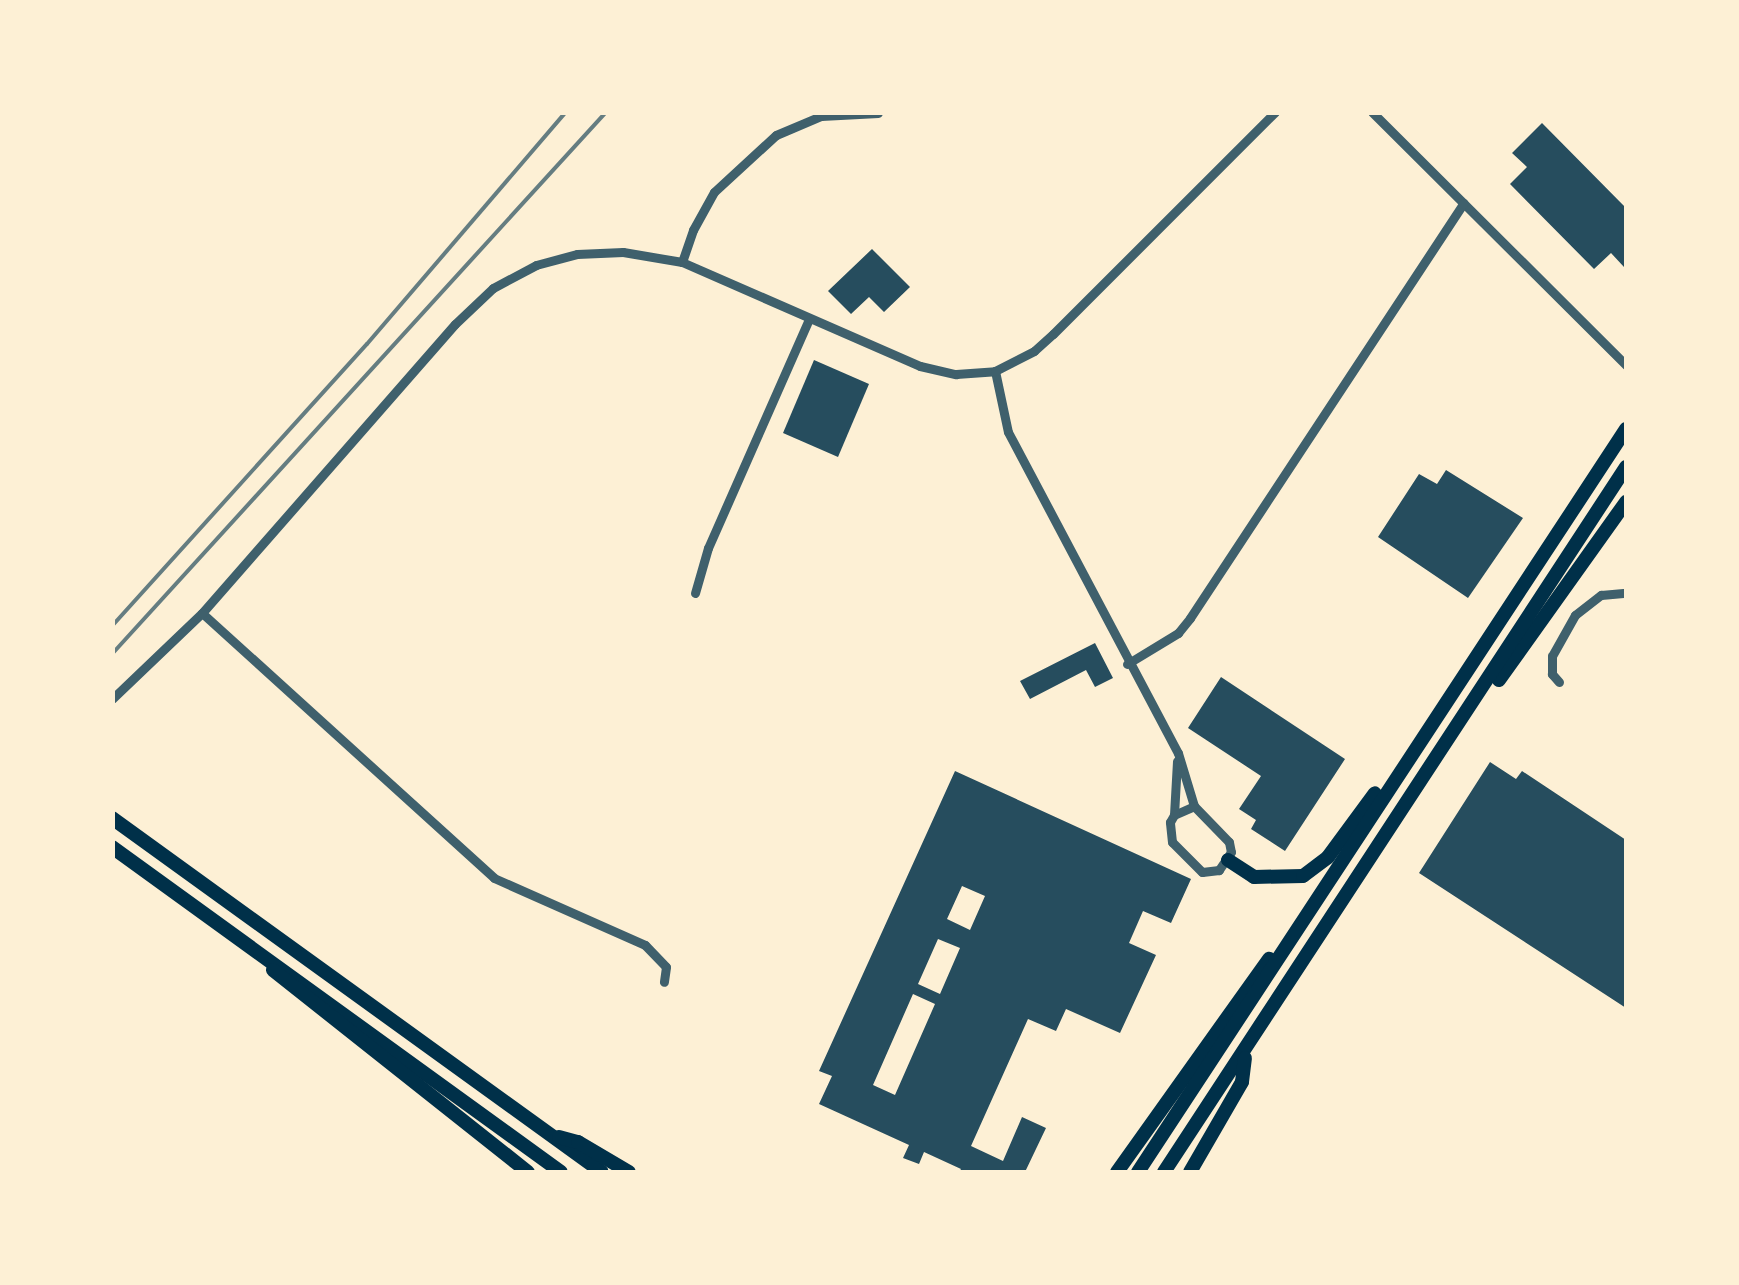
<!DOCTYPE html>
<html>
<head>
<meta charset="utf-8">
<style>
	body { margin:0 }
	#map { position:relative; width:1739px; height:1285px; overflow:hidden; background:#fdf0d5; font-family:"Archivo Narrow",sans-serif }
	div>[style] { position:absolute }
	.building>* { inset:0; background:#264d5e }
	.minor>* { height:9px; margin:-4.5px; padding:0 4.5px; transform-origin:4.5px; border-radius:4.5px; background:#3f606c }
	.trunk>* { height:14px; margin:-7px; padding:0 7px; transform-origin:7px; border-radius:7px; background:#003049 }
	.rail>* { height:4px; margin:-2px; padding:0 2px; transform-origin:2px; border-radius:2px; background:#657d81 }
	span { translate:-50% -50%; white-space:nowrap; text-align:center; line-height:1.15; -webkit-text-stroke:10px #fdf0d5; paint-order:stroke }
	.frame { position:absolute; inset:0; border:115px solid #fdf0d5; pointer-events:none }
</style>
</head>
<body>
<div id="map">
	<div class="building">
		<div style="clip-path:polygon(1542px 123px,1626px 208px,1624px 267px,1611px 253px,1594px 269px,1510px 184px,1527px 167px,1512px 153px)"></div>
		<div style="clip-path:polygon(872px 249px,910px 287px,884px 312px,869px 297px,851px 314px,828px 291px)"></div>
		<div style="clip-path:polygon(814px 360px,869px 384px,838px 457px,783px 433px)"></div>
		<div style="clip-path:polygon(1446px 470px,1523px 518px,1468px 598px,1378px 537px,1419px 474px,1437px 484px)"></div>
		<div style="clip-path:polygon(1095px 643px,1113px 678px,1095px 687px,1086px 670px,1030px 699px,1020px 681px)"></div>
		<div style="clip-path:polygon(1221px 677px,1345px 759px,1285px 851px,1251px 829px,1256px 820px,1239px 809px,1261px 776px,1188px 728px)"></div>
		<div style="clip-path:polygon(1490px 762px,1516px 779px,1522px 771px,1626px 840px,1626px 1008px,1419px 873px)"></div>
		<div style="clip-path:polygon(evenodd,955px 771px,1191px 879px,1171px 923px,1143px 911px,1129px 943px,1156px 955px,1120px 1033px,1066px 1009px,1056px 1031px,1028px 1019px,971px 1146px,1003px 1161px,1022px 1117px,1046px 1128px,1025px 1172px,959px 1172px,961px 1169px,924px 1152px,919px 1164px,903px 1158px,909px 1145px,819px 1104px,832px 1076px,819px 1071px,955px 771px,962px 886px,985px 896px,970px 930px,947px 919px,962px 886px,955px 771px,938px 939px,960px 948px,940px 994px,918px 984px,938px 939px,955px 771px,913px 994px,935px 1004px,895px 1095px,873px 1085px,913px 994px)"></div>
	</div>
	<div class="minor">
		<div style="left:1372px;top:112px;width:359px;rotate:44.9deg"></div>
		<div style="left:682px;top:262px;width:34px;rotate:-71deg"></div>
		<div style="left:693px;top:230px;width:43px;rotate:-61.1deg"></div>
		<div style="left:714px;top:192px;width:84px;rotate:-42.6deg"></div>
		<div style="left:776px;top:135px;width:49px;rotate:-22.9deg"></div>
		<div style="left:821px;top:116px;width:57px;rotate:-3deg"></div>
		<div style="left:995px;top:371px;width:62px;rotate:78deg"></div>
		<div style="left:1008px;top:432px;width:363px;rotate:62.1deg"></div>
		<div style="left:1178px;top:753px;width:55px;rotate:73.2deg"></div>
		<div style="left:1194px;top:806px;width:50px;rotate:45.8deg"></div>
		<div style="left:1229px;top:842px;width:10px;rotate:79deg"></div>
		<div style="left:1231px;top:852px;width:22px;rotate:124deg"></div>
		<div style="left:1219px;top:870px;width:17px;rotate:173deg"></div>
		<div style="left:1202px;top:872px;width:42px;rotate:-135deg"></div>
		<div style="left:1172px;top:842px;width:20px;rotate:-96deg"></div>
		<div style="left:1170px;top:822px;width:8px;rotate:-60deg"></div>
		<div style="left:1174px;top:815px;width:22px;rotate:-24deg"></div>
		<div style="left:695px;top:593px;width:47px;rotate:-73.9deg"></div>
		<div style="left:708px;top:548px;width:250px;rotate:-66.2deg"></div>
		<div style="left:202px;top:613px;width:394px;rotate:42.2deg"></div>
		<div style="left:494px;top:878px;width:165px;rotate:23.9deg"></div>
		<div style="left:645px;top:945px;width:30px;rotate:46deg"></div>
		<div style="left:666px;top:967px;width:15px;rotate:98deg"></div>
		<div style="left:1127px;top:664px;width:60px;rotate:-31.3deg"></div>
		<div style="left:1178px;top:633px;width:19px;rotate:-51deg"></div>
		<div style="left:1190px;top:618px;width:497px;rotate:-56.6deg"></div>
		<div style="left:1559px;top:682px;width:11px;rotate:-131deg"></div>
		<div style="left:1552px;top:674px;width:18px;rotate:-90deg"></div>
		<div style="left:1552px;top:656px;width:47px;rotate:-60.7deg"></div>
		<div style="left:1575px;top:615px;width:33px;rotate:-38deg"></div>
		<div style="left:1601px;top:595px;width:25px;rotate:-5deg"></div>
		<div style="left:112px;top:699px;width:124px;rotate:-43.7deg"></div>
		<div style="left:202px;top:613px;width:384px;rotate:-48.8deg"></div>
		<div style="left:455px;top:324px;width:52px;rotate:-43.5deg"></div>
		<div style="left:493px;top:288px;width:49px;rotate:-28.1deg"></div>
		<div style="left:536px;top:265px;width:42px;rotate:-15deg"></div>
		<div style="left:577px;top:254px;width:46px;rotate:-2.5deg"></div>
		<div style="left:623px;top:252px;width:60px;rotate:9.6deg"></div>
		<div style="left:682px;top:262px;width:260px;rotate:23.6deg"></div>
		<div style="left:920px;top:366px;width:37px;rotate:13deg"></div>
		<div style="left:956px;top:374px;width:39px;rotate:-4deg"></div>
		<div style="left:995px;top:371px;width:44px;rotate:-27.1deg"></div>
		<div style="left:1034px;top:351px;width:25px;rotate:-42deg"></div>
		<div style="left:1053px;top:334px;width:314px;rotate:-45deg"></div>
		<div style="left:1174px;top:815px;width:54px;rotate:-86.8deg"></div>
	</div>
	<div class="trunk">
		<div style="left:1499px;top:680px;width:219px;rotate:-54.5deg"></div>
		<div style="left:112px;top:818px;width:604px;rotate:35.85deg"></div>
		<div style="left:112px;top:847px;width:554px;rotate:35.9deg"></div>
		<div style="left:1228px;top:860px;width:31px;rotate:33deg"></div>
		<div style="left:1254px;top:877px;width:49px;rotate:-1.2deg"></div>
		<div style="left:1303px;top:876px;width:31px;rotate:-37deg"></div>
		<div style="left:1328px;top:857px;width:79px;rotate:-53.7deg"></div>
		<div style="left:273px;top:970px;width:325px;rotate:38.4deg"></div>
		<div style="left:559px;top:1137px;width:20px;rotate:15deg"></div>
		<div style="left:578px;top:1142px;width:59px;rotate:30.5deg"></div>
		<div style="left:1117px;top:1172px;width:262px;rotate:-54.5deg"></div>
		<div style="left:1138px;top:1172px;width:889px;rotate:-56.7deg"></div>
		<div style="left:1164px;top:1172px;width:843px;rotate:-56.76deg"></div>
		<div style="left:1190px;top:1172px;width:104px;rotate:-60deg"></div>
		<div style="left:1242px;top:1082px;width:24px;rotate:-83deg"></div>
	</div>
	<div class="rail">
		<div style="left:112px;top:626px;width:380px;rotate:-47.9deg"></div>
		<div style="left:367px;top:344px;width:306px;rotate:-49.4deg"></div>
		<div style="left:112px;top:654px;width:733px;rotate:-47.65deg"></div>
	</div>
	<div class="frame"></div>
</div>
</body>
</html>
